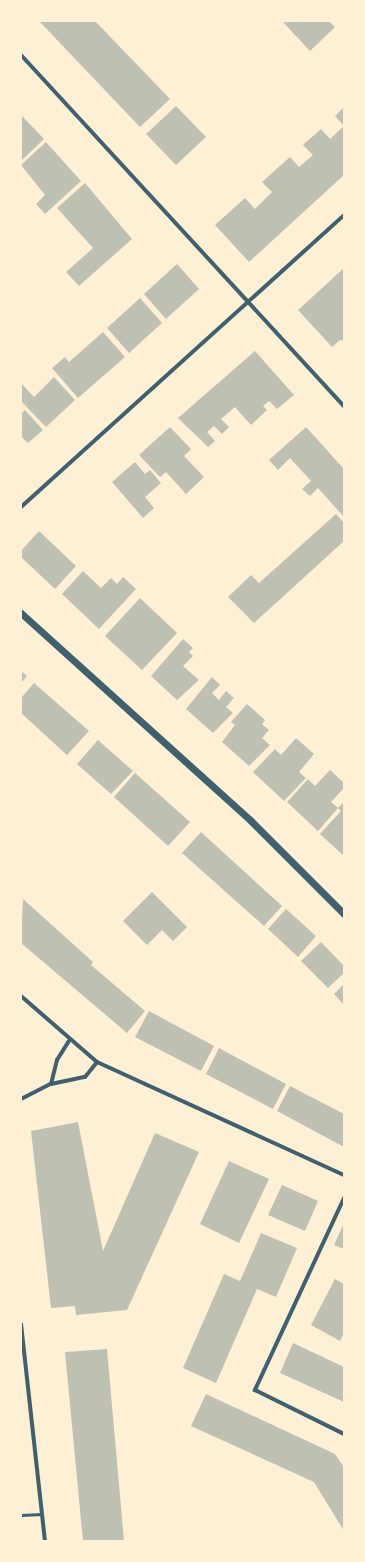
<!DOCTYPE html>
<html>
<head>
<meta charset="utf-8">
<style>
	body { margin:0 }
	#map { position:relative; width:365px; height:1562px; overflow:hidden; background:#fdf0d5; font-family:Arial,sans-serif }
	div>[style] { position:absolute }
	.building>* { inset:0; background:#bec0b2 }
	.service>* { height:3px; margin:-1.5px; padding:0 1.5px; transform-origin:1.5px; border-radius:1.5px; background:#3f606c }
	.minor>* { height:4px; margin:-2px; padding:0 2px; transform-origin:2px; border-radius:2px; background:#3f606c }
	.tertiary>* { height:7px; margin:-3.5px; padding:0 3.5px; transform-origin:3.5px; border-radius:3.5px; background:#3f606c }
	span { translate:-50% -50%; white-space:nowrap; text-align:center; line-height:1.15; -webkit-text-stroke:4px #fdf0d5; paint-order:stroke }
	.frame { position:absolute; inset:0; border:22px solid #fdf0d5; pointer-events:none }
</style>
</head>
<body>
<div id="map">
	<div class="building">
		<div style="clip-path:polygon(39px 21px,95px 21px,170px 99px,140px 127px)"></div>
		<div style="clip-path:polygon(282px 21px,329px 21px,335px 27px,310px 51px)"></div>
		<div style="clip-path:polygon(176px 106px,206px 137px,176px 165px,146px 134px)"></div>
		<div style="clip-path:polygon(344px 107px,344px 175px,249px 262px,215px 225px,245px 198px,255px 209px,272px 192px,262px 182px,290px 157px,299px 167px,313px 155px,303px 145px,321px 129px,330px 139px,344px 126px,335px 116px)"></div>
		<div style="clip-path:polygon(21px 115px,44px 139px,21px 161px)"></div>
		<div style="clip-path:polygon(46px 142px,81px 181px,45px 214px,36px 204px,45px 195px,21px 165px)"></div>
		<div style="clip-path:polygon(85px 183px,132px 239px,79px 286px,66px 272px,93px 248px,57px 208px)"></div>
		<div style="clip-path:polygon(177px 264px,199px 289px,166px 319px,144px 294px)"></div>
		<div style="clip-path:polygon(344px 268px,344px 341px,340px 340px,332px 347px,298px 310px)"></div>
		<div style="clip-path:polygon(140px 298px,162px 323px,129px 353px,107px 328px)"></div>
		<div style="clip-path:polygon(103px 332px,125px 357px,78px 398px,52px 368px,65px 357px,69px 362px)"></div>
		<div style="clip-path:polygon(255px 351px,294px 395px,277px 409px,269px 401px,263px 406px,267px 410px,251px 425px,235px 407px,221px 419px,229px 427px,222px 434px,214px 426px,207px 432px,215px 441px,208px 447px,178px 418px)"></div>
		<div style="clip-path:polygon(54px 377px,75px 400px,46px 427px,21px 401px,21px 383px,34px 397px)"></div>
		<div style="clip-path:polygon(25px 410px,43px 430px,28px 443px,21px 436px,21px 414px)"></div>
		<div style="clip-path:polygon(170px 427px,191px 449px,184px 456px,204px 477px,186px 494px,166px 472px,160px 477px,139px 455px)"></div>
		<div style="clip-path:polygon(306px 427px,344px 469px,344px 517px,318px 488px,310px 496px,302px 489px,311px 481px,290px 458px,278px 470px,269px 460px)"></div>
		<div style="clip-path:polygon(135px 462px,145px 474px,150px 470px,161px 483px,145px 497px,154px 508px,143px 518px,112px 482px)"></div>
		<div style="clip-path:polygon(336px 514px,344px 523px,344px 541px,254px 623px,228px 597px,251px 575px,259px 583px)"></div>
		<div style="clip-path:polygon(39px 531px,76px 566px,55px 589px,21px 557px,21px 551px)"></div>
		<div style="clip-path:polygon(83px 571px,101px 588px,111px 578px,117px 584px,123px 577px,136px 589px,99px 629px,62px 594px)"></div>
		<div style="clip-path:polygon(140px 598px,177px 633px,142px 670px,105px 636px)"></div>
		<div style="clip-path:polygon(183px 639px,193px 648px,189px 652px,193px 656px,183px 666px,199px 680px,177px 700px,151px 676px)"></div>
		<div style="clip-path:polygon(21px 671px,27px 676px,21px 683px)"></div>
		<div style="clip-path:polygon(212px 677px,220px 685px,212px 693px,219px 700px,226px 691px,234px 698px,226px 707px,233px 713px,213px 733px,186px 709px)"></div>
		<div style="clip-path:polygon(34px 683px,89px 731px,67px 755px,21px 713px,21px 698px)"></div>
		<div style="clip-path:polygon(247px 704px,265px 720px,262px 724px,269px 730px,262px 738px,270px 745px,249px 766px,222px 742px,235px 725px,231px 722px)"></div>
		<div style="clip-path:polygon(296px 738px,314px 754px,299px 772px,306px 778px,284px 801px,253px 772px,275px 749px,281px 755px)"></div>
		<div style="clip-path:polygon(98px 740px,133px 771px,111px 794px,77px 764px)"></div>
		<div style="clip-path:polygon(330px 770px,344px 783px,344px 788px,331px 802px,338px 808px,344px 802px,344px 856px,320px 834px,341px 811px,338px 808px,318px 831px,287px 802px,308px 779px,315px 786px)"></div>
		<div style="clip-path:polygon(135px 773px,190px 822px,168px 846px,114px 797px)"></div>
		<div style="clip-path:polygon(201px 832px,282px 906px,264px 926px,182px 853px)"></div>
		<div style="clip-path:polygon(152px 892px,187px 927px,173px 941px,162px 930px,147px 945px,123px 921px)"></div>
		<div style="clip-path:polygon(23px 899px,93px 962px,91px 965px,145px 1011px,127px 1033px,21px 943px)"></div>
		<div style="clip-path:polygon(286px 909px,316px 936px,298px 957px,268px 929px)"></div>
		<div style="clip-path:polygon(321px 942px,344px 966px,344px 973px,328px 988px,301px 961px)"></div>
		<div style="clip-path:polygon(344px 984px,344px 1005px,334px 994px)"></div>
		<div style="clip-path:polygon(149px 1011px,214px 1046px,201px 1071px,135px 1037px)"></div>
		<div style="clip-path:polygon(219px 1048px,286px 1084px,273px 1109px,206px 1074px)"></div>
		<div style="clip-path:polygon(290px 1086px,344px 1114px,344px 1147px,277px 1111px)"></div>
		<div style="clip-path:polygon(78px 1122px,103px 1251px,155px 1133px,199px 1152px,127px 1310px,76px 1315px,75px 1306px,51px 1308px,31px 1131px)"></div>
		<div style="clip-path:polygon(229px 1161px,269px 1179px,239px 1243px,200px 1224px)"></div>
		<div style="clip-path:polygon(282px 1185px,318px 1201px,305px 1231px,268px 1215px)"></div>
		<div style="clip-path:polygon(344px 1223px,344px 1249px,334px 1245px)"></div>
		<div style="clip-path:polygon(261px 1233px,297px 1248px,276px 1297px,257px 1289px,216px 1383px,183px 1368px,224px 1274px,240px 1281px)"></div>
		<div style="clip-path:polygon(335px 1279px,344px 1284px,344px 1333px,340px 1341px,311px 1325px)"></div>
		<div style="clip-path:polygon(293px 1343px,344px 1367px,344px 1402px,280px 1373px)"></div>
		<div style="clip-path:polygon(107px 1349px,124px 1541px,83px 1541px,65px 1352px)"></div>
		<div style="clip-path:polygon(206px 1394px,335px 1454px,344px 1467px,344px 1531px,314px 1482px,191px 1426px)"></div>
	</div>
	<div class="service">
		<div style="left:21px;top:1515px;width:21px;rotate:-3deg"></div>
	</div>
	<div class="minor">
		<div style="left:21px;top:55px;width:477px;rotate:47.4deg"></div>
		<div style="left:21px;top:507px;width:435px;rotate:-42.1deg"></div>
		<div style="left:21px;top:996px;width:101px;rotate:41deg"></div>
		<div style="left:97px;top:1062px;width:272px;rotate:24.6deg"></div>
		<div style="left:51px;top:1084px;width:25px;rotate:-76deg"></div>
		<div style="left:57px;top:1060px;width:22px;rotate:-58deg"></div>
		<div style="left:21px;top:1099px;width:34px;rotate:-27deg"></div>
		<div style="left:51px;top:1084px;width:35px;rotate:-12deg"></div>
		<div style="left:85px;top:1077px;width:19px;rotate:-51deg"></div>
		<div style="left:344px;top:1198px;width:212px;rotate:114.9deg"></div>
		<div style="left:255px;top:1390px;width:99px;rotate:26.3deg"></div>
		<div style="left:21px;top:1324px;width:218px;rotate:83.7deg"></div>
	</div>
	<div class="tertiary">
		<div style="left:21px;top:613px;width:309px;rotate:42.1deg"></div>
		<div style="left:250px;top:820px;width:133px;rotate:45deg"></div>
	</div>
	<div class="frame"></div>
</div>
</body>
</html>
